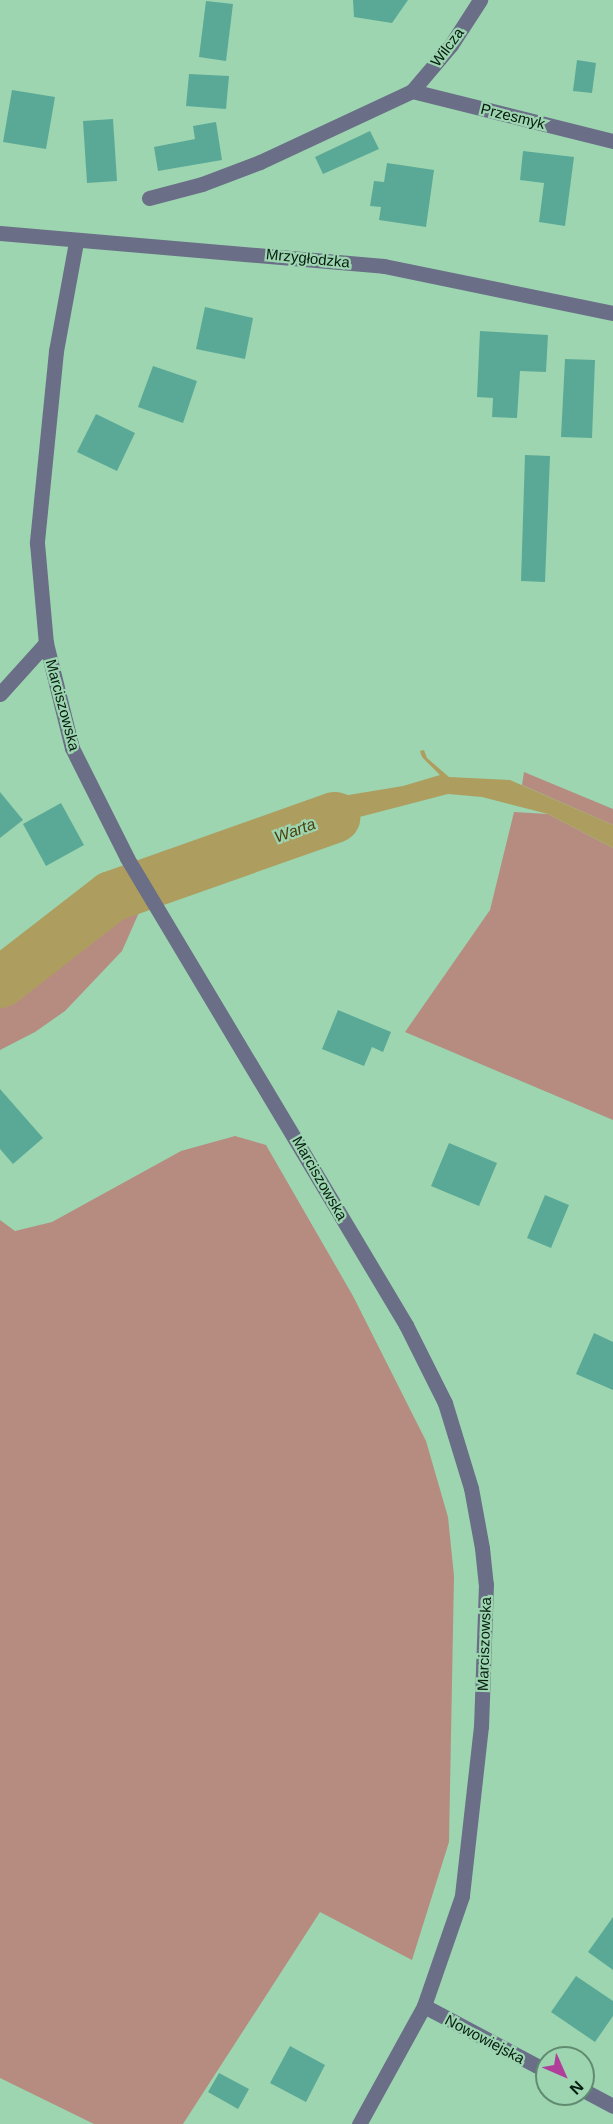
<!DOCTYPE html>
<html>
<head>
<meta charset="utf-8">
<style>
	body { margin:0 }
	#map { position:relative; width:613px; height:2124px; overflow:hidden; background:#9dd5b1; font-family:Helvetica,sans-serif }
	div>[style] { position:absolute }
	.green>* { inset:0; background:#b68c80 }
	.water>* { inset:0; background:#ad9e60 }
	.pier>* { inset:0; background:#9dd5b1 }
	.river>* { height:51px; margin:-25.5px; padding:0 25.5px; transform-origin:25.5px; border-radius:25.5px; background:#ad9e60 }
	.building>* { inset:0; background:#5aa996 }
	.minor>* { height:15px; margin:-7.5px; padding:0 7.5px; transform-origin:7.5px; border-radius:7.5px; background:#6a6e86 }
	span { translate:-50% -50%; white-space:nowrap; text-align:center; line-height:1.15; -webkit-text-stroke:4.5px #9dd5b1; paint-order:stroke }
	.street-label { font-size:15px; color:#061c0f }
	.water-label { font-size:16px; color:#4c410f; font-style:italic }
	.north { position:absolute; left:535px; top:2046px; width:60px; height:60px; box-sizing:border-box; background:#9dd5b1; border:2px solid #618b70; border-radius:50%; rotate:135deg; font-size:16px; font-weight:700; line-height:24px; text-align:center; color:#061c0f }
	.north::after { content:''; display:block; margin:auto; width:21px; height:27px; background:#b03f9a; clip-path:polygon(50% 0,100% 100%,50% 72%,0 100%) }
</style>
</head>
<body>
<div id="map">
	<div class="green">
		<div style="clip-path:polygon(524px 772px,613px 809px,613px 825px,522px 785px)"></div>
		<div style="clip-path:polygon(514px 812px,548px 814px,613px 848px,613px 1120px,405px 1032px,490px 910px)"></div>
		<div style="clip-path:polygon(129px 899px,141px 908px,122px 951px,65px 1011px,35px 1032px,0 1050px,0 998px)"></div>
		<div style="clip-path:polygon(235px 1136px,266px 1145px,353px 1296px,426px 1441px,448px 1517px,454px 1576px,449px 1842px,412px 1960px,320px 1912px,183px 2124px,94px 2124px,0 2078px,0 1220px,15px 1231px,52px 1222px,181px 1151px)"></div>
	</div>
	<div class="water">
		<div style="clip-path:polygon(424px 750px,427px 758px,449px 777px,510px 780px,613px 825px,613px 848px,548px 814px,482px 797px,448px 794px,298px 833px,273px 854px,263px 818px,330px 798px,403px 786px,440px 775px,422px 757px,420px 751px)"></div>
		<div style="clip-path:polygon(237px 829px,247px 862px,184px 888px,161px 852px)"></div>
		<div style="clip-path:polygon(120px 885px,129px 899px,0 998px,0 978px)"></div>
	</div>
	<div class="pier">
		<div style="clip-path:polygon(159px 849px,185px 891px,181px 890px)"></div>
	</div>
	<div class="river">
		<div style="left:0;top:982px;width:140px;rotate:-37.8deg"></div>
		<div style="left:111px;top:896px;width:237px;rotate:-19.5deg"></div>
	</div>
	<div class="building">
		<div style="clip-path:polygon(353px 0,408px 0,392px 23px,354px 17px)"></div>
		<div style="clip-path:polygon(206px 1px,233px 4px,226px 61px,199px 57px)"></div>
		<div style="clip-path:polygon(577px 60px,596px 63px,592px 93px,573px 91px)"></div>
		<div style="clip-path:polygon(189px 74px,229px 76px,226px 109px,186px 106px)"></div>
		<div style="clip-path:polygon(12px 90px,55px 97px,46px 149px,3px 142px)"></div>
		<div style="clip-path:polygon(113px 119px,117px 181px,87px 183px,83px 121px)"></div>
		<div style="clip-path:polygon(216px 122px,222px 160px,158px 171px,154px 147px,195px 139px,193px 126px)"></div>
		<div style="clip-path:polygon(370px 131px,379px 149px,323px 174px,315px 157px)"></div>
		<div style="clip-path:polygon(523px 151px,574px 157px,565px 226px,539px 222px,544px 183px,520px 180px)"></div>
		<div style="clip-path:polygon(387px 163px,434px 170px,426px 227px,379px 220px,381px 207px,370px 206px,374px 181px,384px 182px)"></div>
		<div style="clip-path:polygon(205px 307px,253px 318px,245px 359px,196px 349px)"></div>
		<div style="clip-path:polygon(480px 331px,548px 335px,546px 372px,520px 371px,517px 418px,492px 417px,493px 398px,477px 397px)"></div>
		<div style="clip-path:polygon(565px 359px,595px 360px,592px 438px,561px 437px)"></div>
		<div style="clip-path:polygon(153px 366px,197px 381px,183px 423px,138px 407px)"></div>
		<div style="clip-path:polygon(96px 414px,135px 433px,117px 471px,77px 452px)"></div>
		<div style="clip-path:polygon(525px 455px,550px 456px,545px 582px,521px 581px)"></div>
		<div style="clip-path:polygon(0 792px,23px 820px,0 838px)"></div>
		<div style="clip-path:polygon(61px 803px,84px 845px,46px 866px,23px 824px)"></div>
		<div style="clip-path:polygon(338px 1010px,391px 1032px,383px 1052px,372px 1047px,364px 1066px,322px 1049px)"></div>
		<div style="clip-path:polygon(0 1089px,43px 1138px,13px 1164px,0 1149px)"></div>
		<div style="clip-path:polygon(449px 1143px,497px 1163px,479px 1206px,431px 1186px)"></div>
		<div style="clip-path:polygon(545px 1195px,569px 1205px,551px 1248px,527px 1238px)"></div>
		<div style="clip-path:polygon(594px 1333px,613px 1342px,613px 1390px,576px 1374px)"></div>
		<div style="clip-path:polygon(613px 1917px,613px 1970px,588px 1952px)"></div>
		<div style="clip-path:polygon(576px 1976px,613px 2001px,613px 2016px,595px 2042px,551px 2012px)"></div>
		<div style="clip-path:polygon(290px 2046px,325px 2065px,306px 2102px,270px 2083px)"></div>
		<div style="clip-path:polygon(219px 2073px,249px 2089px,238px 2109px,208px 2092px)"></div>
	</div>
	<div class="minor">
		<div style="left:412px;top:91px;width:207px;rotate:14deg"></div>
		<div style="left:149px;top:198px;width:55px;rotate:-14.8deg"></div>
		<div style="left:202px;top:184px;width:62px;rotate:-20.8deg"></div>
		<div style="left:260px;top:162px;width:168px;rotate:-25deg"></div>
		<div style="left:412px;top:91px;width:60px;rotate:-49.7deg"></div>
		<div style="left:451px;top:45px;width:54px;rotate:-57.2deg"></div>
		<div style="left:0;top:233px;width:385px;rotate:4.9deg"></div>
		<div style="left:384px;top:266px;width:234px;rotate:11.6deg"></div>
		<div style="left:76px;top:242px;width:111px;rotate:100.4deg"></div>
		<div style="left:56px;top:351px;width:193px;rotate:95.7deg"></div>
		<div style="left:37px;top:543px;width:100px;rotate:84.9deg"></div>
		<div style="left:46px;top:643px;width:108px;rotate:76.1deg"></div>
		<div style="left:72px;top:748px;width:123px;rotate:63.4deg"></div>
		<div style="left:127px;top:858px;width:544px;rotate:59.14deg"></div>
		<div style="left:406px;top:1325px;width:87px;rotate:63.4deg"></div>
		<div style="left:445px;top:1403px;width:89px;rotate:73deg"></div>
		<div style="left:471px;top:1488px;width:61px;rotate:79.6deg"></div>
		<div style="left:482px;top:1548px;width:36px;rotate:84deg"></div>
		<div style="left:486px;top:1584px;width:142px;rotate:92deg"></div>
		<div style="left:481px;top:1726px;width:171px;rotate:96.4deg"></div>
		<div style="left:462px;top:1896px;width:116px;rotate:109.1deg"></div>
		<div style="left:424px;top:2006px;width:135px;rotate:118.8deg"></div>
		<div style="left:0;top:694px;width:69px;rotate:-48deg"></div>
		<div style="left:424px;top:2006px;width:139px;rotate:27.9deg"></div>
		<div style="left:583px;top:2090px;width:34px;rotate:28deg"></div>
	</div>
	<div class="street-label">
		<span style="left:447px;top:47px;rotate:-53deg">Wilcza</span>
		<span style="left:513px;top:116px;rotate:14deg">Przesmyk</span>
		<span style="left:308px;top:258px;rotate:6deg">Mrzygłodzka</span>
		<span style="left:63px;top:705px;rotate:75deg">Marciszowska</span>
		<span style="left:320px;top:1178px;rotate:60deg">Marciszowska</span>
		<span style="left:484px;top:1644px;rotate:-88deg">Marciszowska</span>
		<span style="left:485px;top:2039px;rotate:28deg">Nowowiejska</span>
	</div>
	<div class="water-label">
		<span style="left:295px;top:831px;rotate:-20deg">Warta</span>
	</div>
	<div class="north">N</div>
</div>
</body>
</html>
